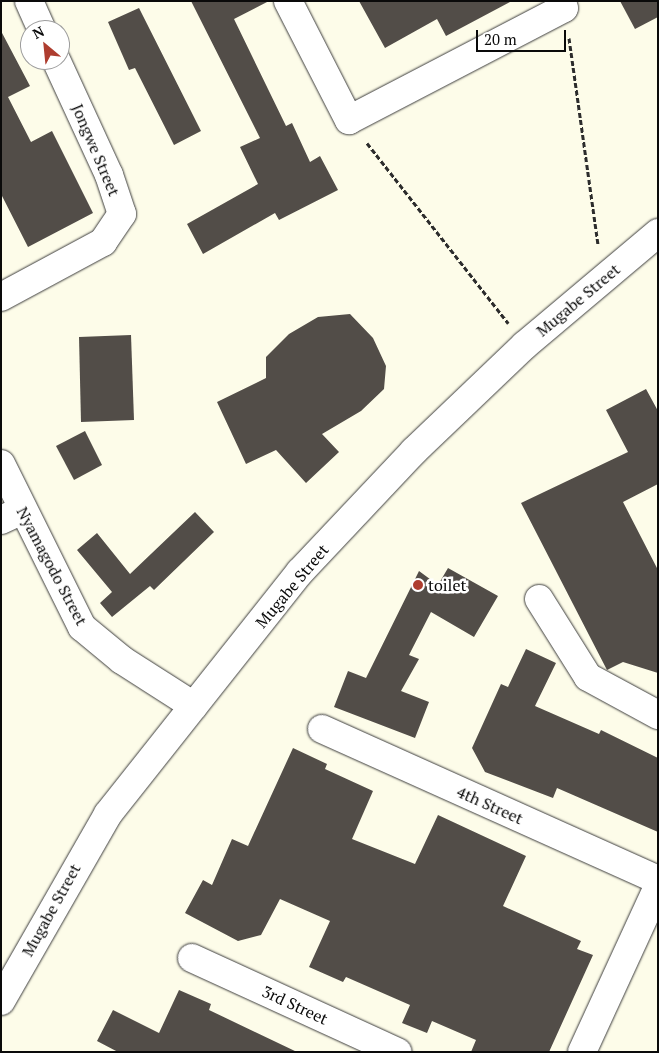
<!DOCTYPE html>
<html>
<head>
<meta charset="utf-8">
<style>
	body { margin:0 }
	#map { position:relative; width:659px; height:1053px; overflow:hidden; background:#fdfce9; font-family:"PT Serif",serif }
	div>[style] { position:absolute }
	.building>* { inset:0; background:#524d48 }
	.path>* { height:3px; margin-top:-1.5px; transform-origin:0; background:repeating-linear-gradient(90deg,#2c2c2c 0 5px,transparent 0 7.5px) }
	.roads { filter:drop-shadow(0 0 1px #3d3d3d) drop-shadow(0 0 1px #3d3d3d) }
	.minor>* { height:28px; margin:-14px; padding:0 14px; transform-origin:14px; border-radius:14px; background:#fff }
	.dots>* { width:14px; height:14px; translate:-50% -50%; box-sizing:border-box; border:2px solid #fff; border-radius:50% }
	span { translate:-50% -50%; white-space:nowrap; text-align:center; line-height:1.15; -webkit-text-stroke:5px #fff; paint-order:stroke }
	.street-label { font-size:16px; color:#0a0a0a }
	.poi-label { font-size:16px; color:#0a0a0a }
	.left { translate:0 -50%; text-align:left }
	.frame { position:absolute; inset:0; border:2px solid #0a0a0a; pointer-events:none }
	.north { position:absolute; left:20px; top:20px; width:50px; height:50px; box-sizing:border-box; background:#fff; border:1px solid #9d9d9d; border-radius:50%; rotate:332deg; font-size:14px; font-weight:700; line-height:20px; text-align:center; color:#0a0a0a }
	.north::after { content:''; display:block; margin:auto; width:18px; height:22px; background:#ae3d2f; clip-path:polygon(50% 0,100% 100%,50% 72%,0 100%) }
	.scale { position:absolute; left:476px; top:30px; width:90px; height:22px; box-sizing:border-box; border:2px solid #0a0a0a; border-top:0; padding-left:6px; font-size:15px; line-height:18px; white-space:nowrap; color:#0a0a0a; -webkit-text-stroke:4px #fff; paint-order:stroke }
</style>
</head>
<body>
<div id="map">
	<div class="building">
		<div style="clip-path:polygon(191px 1px,269px 1px,234px 19px,286px 126px,292px 123px,310px 162px,320px 156px,338px 190px,279px 220px,275px 213px,203px 254px,187px 224px,258px 184px,240px 147px,260px 138px)"></div>
		<div style="clip-path:polygon(359px 1px,512px 1px,446px 36px,437px 19px,385px 48px)"></div>
		<div style="clip-path:polygon(620px 1px,658px 1px,658px 17px,635px 29px)"></div>
		<div style="clip-path:polygon(139px 8px,201px 131px,174px 145px,135px 68px,129px 70px,108px 22px)"></div>
		<div style="clip-path:polygon(1px 31px,30px 86px,8px 97px,31px 142px,52px 131px,93px 213px,28px 247px,1px 194px)"></div>
		<div style="clip-path:polygon(350px 314px,373px 338px,386px 366px,384px 389px,361px 411px,322px 434px,339px 452px,306px 483px,276px 450px,246px 464px,217px 402px,266px 378px,266px 357px,289px 334px,318px 317px)"></div>
		<div style="clip-path:polygon(131px 335px,134px 420px,81px 422px,79px 337px)"></div>
		<div style="clip-path:polygon(646px 389px,658px 411px,658px 484px,623px 502px,658px 570px,658px 673px,623px 662px,607px 670px,521px 503px,628px 452px,606px 410px)"></div>
		<div style="clip-path:polygon(85px 431px,102px 465px,74px 480px,56px 446px)"></div>
		<div style="clip-path:polygon(195px 512px,214px 532px,154px 590px,150px 586px,112px 617px,100px 603px,112px 592px,77px 550px,97px 533px,130px 574px)"></div>
		<div style="clip-path:polygon(448px 568px,498px 596px,474px 637px,431px 612px,409px 655px,419px 659px,401px 691px,429px 702px,415px 738px,334px 707px,348px 671px,366px 678px,419px 571px,438px 585px)"></div>
		<div style="clip-path:polygon(526px 649px,556px 663px,535px 706px,599px 734px,601px 730px,658px 758px,658px 832px,557px 788px,553px 798px,485px 772px,472px 748px,501px 684px,508px 687px)"></div>
		<div style="clip-path:polygon(293px 748px,327px 764px,325px 769px,373px 791px,352px 839px,415px 864px,438px 815px,526px 856px,503px 906px,581px 941px,577px 949px,593px 955px,549px 1052px,471px 1052px,476px 1040px,432px 1021px,427px 1033px,402px 1023px,410px 1005px,346px 977px,343px 982px,309px 967px,330px 921px,280px 899px,261px 935px,238px 941px,185px 913px,203px 880px,212px 885px,232px 839px,248px 846px)"></div>
		<div style="clip-path:polygon(179px 990px,211px 1004px,209px 1010px,297px 1052px,118px 1052px,97px 1041px,113px 1010px,159px 1033px)"></div>
	</div>
	<div class="path">
		<div style="left:569px;top:38px;width:209px;rotate:82deg"></div>
		<div style="left:367px;top:143px;width:229px;rotate:51.9deg"></div>
	</div>
	<div class="roads">
		<div class="minor">
			<div style="left:29px;top:1px;width:32px;rotate:66deg"></div>
			<div style="left:288px;top:1px;width:134px;rotate:62.9deg"></div>
			<div style="left:349px;top:120px;width:242px;rotate:-27.5deg"></div>
			<div style="left:564px;top:8px;width:8px;rotate:-113deg"></div>
			<div style="left:1px;top:297px;width:116px;rotate:-28.3deg"></div>
			<div style="left:103px;top:242px;width:34px;rotate:-56deg"></div>
			<div style="left:122px;top:214px;width:41px;rotate:-108.4deg"></div>
			<div style="left:109px;top:175px;width:127px;rotate:-114.7deg"></div>
			<div style="left:1px;top:464px;width:182px;rotate:63.6deg"></div>
			<div style="left:82px;top:627px;width:52px;rotate:39.5deg"></div>
			<div style="left:122px;top:660px;width:85px;rotate:32.6deg"></div>
			<div style="left:1px;top:520px;width:23px;rotate:-25deg"></div>
			<div style="left:539px;top:599px;width:92px;rotate:57.9deg"></div>
			<div style="left:588px;top:677px;width:80px;rotate:28.5deg"></div>
			<div style="left:322px;top:729px;width:368px;rotate:24.2deg"></div>
			<div style="left:192px;top:958px;width:226px;rotate:24.6deg"></div>
			<div style="left:1px;top:1001px;width:215px;rotate:-60.2deg"></div>
			<div style="left:108px;top:814px;width:309px;rotate:-51.6deg"></div>
			<div style="left:300px;top:572px;width:166px;rotate:-46.7deg"></div>
			<div style="left:414px;top:451px;width:153px;rotate:-43.7deg"></div>
			<div style="left:525px;top:345px;width:174px;rotate:-40.1deg"></div>
			<div style="left:582px;top:1052px;width:182px;rotate:-65.3deg"></div>
		</div>
	</div>
	<div class="dots">
		<div style="left:418px;top:585px;background:#ae3d2f"></div>
	</div>
	<div class="street-label">
		<span style="left:96px;top:150px;rotate:67deg">Jongwe Street</span>
		<span style="left:578px;top:300px;rotate:-40deg">Mugabe Street</span>
		<span style="left:52px;top:566px;rotate:62deg">Nyamagodo Street</span>
		<span style="left:292px;top:586px;rotate:-50deg">Mugabe Street</span>
		<span style="left:490px;top:805px;rotate:24deg">4th Street</span>
		<span style="left:51px;top:910px;rotate:-61deg">Mugabe Street</span>
		<span style="left:295px;top:1005px;rotate:25deg">3rd Street</span>
	</div>
	<div class="poi-label">
		<span class="left" style="left:428px;top:585px">toilet</span>
	</div>
	<div class="frame"></div>
	<div class="north">N</div>
	<div class="scale">20 m</div>
</div>
</body>
</html>
